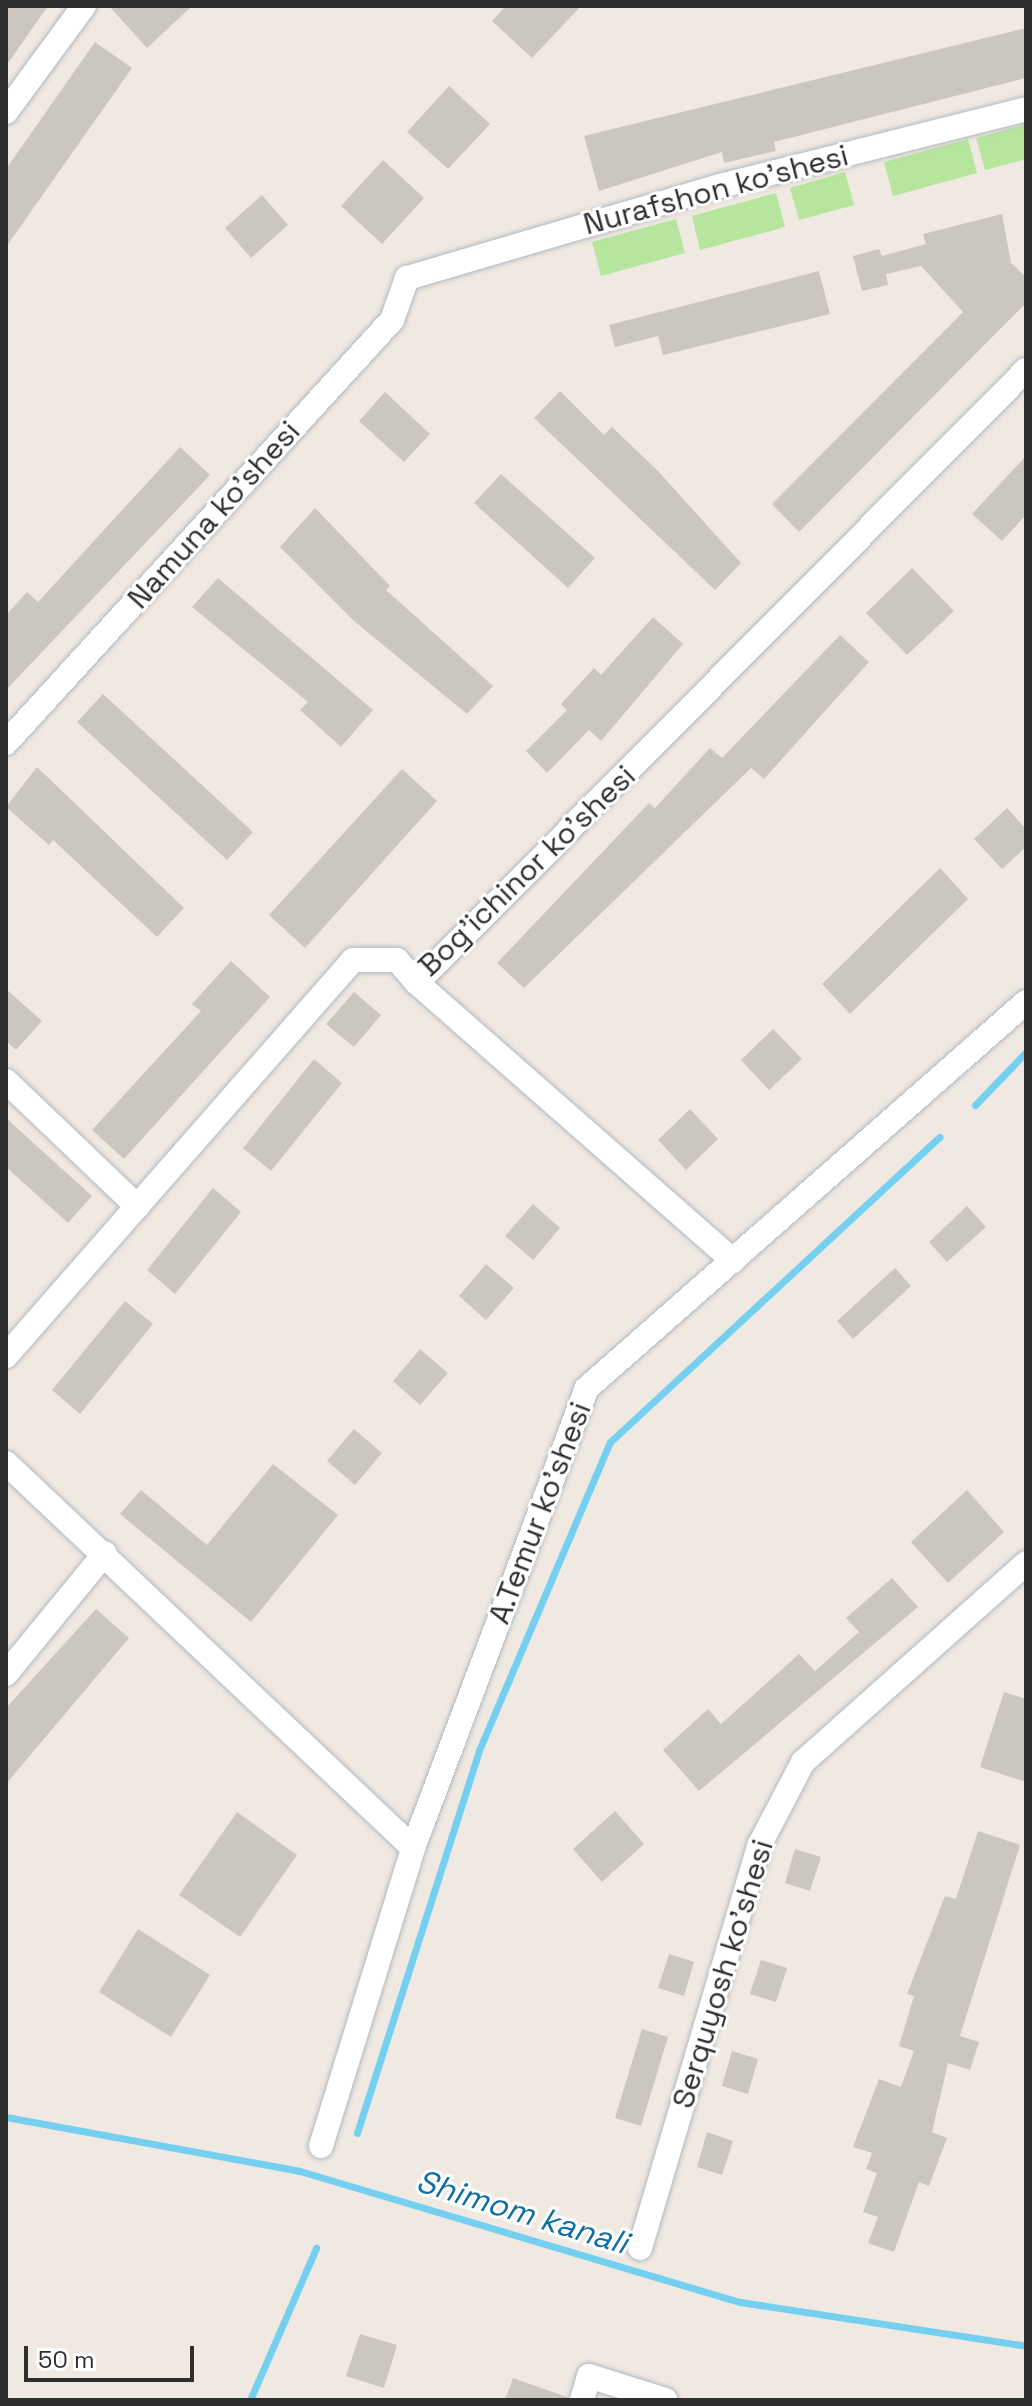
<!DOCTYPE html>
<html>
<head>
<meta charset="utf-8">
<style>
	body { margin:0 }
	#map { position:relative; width:1032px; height:2406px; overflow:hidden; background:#efe9e1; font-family:"Space Grotesk",sans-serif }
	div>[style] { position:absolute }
	.green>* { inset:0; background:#b6e59e }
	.stream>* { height:7px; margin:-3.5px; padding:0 3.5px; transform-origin:3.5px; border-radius:3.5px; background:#75cff0 }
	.building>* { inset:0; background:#cbc7bf }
	.roads { filter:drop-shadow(0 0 2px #b4b7c1) drop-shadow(0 0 2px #b4b7c1) }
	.minor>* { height:24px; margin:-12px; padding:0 12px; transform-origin:12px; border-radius:12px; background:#fff }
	span { translate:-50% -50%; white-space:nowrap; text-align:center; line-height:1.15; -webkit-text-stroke:6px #fff; paint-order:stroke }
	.street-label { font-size:30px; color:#2e2e2e }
	.water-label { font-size:32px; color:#0d6fa3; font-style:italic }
	.frame { position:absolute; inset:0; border:8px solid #2e2e2e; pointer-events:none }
	.scale { position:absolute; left:24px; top:2346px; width:170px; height:36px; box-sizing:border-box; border:4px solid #2e2e2e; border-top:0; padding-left:10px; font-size:24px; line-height:28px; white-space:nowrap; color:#2e2e2e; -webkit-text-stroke:6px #fff; paint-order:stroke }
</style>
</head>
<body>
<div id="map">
	<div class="green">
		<div style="clip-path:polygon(1026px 124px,1026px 159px,985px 170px,976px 138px)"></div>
		<div style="clip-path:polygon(968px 139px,977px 173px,893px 196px,884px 162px)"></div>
		<div style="clip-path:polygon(845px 172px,854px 205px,799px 220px,790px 188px)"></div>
		<div style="clip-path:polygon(776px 193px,785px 227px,700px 250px,692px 216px)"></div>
		<div style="clip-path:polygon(676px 219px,685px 253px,601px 276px,592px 242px)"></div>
	</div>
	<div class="stream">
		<div style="left:975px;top:1105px;width:74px;rotate:-46.1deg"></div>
		<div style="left:6px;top:2117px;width:299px;rotate:10.4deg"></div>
		<div style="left:300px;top:2171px;width:459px;rotate:16.6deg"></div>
		<div style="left:740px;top:2302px;width:289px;rotate:8.7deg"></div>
		<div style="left:357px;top:2133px;width:404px;rotate:-72.3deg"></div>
		<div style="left:480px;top:1748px;width:332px;rotate:-67deg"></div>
		<div style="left:610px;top:1442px;width:449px;rotate:-42.8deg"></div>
		<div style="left:250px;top:2400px;width:166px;rotate:-66.5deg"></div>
	</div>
	<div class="building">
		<div style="clip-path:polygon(6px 6px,48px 6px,6px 66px)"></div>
		<div style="clip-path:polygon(109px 6px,192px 6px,147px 48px)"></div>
		<div style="clip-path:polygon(506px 6px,581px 6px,532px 58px,492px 21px)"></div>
		<div style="clip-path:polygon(1026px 28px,1026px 78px,774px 142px,776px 151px,724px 163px,722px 152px,599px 191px,584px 136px)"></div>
		<div style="clip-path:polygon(95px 42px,132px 68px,6px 247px,6px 169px)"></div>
		<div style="clip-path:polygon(449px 86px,490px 124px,448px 169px,407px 132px)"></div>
		<div style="clip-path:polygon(383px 160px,424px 198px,382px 244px,341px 206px)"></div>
		<div style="clip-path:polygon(262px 195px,288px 225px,251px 258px,225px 228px)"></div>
		<div style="clip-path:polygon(1002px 214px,1011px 263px,1026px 277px,1026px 303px,799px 532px,772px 504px,963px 312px,921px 266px,886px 274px,888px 285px,862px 291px,853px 256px,879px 249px,882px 256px,926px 244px,923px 234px)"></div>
		<div style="clip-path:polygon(819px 271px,830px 314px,663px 355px,658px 336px,615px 347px,609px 325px)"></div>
		<div style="clip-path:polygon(560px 391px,604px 435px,612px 427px,658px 471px,741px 563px,715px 590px,534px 418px)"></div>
		<div style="clip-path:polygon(385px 392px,430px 434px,404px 462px,359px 421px)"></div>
		<div style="clip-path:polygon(180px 447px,210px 475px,6px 690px,6px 615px,27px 592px,38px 602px)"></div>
		<div style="clip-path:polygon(1026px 456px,1026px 515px,1002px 541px,972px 514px)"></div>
		<div style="clip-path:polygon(501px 474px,595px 558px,568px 588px,474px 503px)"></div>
		<div style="clip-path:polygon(315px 508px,390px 586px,386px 590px,493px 686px,467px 714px,354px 621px,280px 547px)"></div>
		<div style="clip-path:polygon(912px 568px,954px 611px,907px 655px,866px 613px)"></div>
		<div style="clip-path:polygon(218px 578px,373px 710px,341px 747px,300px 710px,308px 702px,192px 607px)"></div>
		<div style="clip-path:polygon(653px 617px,683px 644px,601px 741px,589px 730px,547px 773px,526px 751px,567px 710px,561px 704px,594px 668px,601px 675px)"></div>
		<div style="clip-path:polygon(840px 635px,869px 662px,764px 779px,751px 768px,524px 988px,497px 963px,649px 803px,655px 808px,710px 748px,722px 758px)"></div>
		<div style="clip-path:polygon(103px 694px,253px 832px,227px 860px,77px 722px)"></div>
		<div style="clip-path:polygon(37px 767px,184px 908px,157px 937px,53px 840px,49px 845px,6px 807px)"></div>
		<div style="clip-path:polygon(402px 769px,437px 801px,305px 948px,269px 915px)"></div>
		<div style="clip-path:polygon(1007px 808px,1026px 829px,1026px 847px,1002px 869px,974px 839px)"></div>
		<div style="clip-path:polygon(940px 868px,968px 899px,850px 1014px,822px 984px)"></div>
		<div style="clip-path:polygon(231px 961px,270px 997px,124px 1159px,92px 1130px,201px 1011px,192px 1004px)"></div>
		<div style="clip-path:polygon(6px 989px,42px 1021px,16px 1050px,6px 1041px)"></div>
		<div style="clip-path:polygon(354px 992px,381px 1015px,354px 1047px,326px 1024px)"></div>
		<div style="clip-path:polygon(773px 1029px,802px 1059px,769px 1090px,741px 1060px)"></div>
		<div style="clip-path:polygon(314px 1059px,342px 1083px,271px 1171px,243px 1148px)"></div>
		<div style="clip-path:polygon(690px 1109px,718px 1139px,686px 1170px,658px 1140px)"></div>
		<div style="clip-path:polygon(6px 1118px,92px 1196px,68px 1223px,6px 1167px)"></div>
		<div style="clip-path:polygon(213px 1188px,241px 1212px,175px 1294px,147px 1270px)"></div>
		<div style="clip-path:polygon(533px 1204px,560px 1228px,533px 1260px,505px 1236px)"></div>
		<div style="clip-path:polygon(967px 1206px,986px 1227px,947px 1262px,929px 1242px)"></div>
		<div style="clip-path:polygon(486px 1264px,514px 1288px,486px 1320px,459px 1296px)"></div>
		<div style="clip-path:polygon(895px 1268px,911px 1286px,853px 1339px,837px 1321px)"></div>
		<div style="clip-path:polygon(125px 1301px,153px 1324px,80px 1414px,52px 1390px)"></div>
		<div style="clip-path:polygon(420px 1349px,448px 1373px,420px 1405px,393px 1381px)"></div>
		<div style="clip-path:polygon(354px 1429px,382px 1453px,355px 1485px,327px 1461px)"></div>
		<div style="clip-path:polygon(273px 1464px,338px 1515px,251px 1622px,120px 1514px,141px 1490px,207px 1545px)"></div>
		<div style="clip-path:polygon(967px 1490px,1004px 1532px,948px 1583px,911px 1542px)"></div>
		<div style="clip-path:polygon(892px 1578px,918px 1607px,699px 1791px,663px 1750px,708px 1709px,721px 1724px,799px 1654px,815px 1671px,859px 1632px,846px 1618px)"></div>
		<div style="clip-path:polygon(96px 1609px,129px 1638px,6px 1784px,6px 1708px)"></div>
		<div style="clip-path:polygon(1004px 1692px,1026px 1699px,1026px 1782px,980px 1767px)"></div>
		<div style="clip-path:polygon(615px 1811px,644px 1844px,602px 1882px,573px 1849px)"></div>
		<div style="clip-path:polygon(237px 1812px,297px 1855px,240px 1937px,179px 1895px)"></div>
		<div style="clip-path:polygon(978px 1831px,1020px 1845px,960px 2036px,979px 2042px,970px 2070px,948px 2063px,932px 2132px,947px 2138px,929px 2186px,919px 2182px,894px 2252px,868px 2243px,878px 2217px,863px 2212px,877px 2173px,866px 2169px,872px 2153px,853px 2147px,879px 2079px,901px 2087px,914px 2051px,899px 2046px,914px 1996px,907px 1994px,945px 1896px,956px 1899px)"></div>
		<div style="clip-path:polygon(795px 1849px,821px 1857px,810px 1891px,785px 1883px)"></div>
		<div style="clip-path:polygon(138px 1929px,210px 1975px,171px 2037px,99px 1992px)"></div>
		<div style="clip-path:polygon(669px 1954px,694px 1962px,684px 1996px,658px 1988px)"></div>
		<div style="clip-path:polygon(761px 1960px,787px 1968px,776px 2002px,750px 1994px)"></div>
		<div style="clip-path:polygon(642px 2029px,668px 2037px,641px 2126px,615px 2118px)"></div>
		<div style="clip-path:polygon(732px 2051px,758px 2059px,748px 2094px,722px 2086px)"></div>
		<div style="clip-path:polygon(707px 2132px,733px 2141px,722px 2175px,697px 2167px)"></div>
		<div style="clip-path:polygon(360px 2334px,397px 2345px,384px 2388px,346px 2376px)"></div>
		<div style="clip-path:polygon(513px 2378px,567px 2397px,567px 2400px,505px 2400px)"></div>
	</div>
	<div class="roads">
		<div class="minor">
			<div style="left:6px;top:112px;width:132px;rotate:-53.7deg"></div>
			<div style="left:6px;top:743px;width:573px;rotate:-47.62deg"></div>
			<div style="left:392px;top:320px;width:45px;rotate:-70.3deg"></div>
			<div style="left:407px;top:278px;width:330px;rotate:-16.4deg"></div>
			<div style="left:724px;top:185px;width:311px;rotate:-14.1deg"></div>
			<div style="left:417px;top:983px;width:421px;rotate:41.3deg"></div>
			<div style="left:6px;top:1081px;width:182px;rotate:43.7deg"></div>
			<div style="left:6px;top:1356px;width:527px;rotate:-48.77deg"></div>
			<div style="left:353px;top:960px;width:44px"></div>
			<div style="left:397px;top:960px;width:30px;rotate:49deg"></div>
			<div style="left:417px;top:983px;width:864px;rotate:-45.19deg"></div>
			<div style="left:6px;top:1463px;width:560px;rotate:43.41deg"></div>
			<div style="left:6px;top:1674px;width:156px;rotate:-50.7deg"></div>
			<div style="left:321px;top:2146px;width:312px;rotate:-72.8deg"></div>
			<div style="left:413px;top:1848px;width:491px;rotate:-69.3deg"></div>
			<div style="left:586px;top:1389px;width:586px;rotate:-41.33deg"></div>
			<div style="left:640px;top:2248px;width:421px;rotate:-73.5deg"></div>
			<div style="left:760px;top:1844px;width:93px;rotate:-62.3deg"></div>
			<div style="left:803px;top:1762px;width:299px;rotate:-41.7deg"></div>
			<div style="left:582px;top:2400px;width:25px;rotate:-74deg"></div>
			<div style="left:589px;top:2376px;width:80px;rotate:17.5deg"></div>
		</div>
	</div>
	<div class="street-label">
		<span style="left:716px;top:190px;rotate:-15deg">Nurafshon ko'shesi</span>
		<span style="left:214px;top:515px;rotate:-48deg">Namuna ko'shesi</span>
		<span style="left:527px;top:871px;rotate:-44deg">Bog'ichinor ko'shesi</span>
		<span style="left:540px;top:1513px;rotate:-69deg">A.Temur ko'shesi</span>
		<span style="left:723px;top:1974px;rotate:-73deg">Serquyosh ko'shesi</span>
	</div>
	<div class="water-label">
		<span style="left:522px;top:2212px;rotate:17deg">Shimom kanali</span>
	</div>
	<div class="frame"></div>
	<div class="scale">50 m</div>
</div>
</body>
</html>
